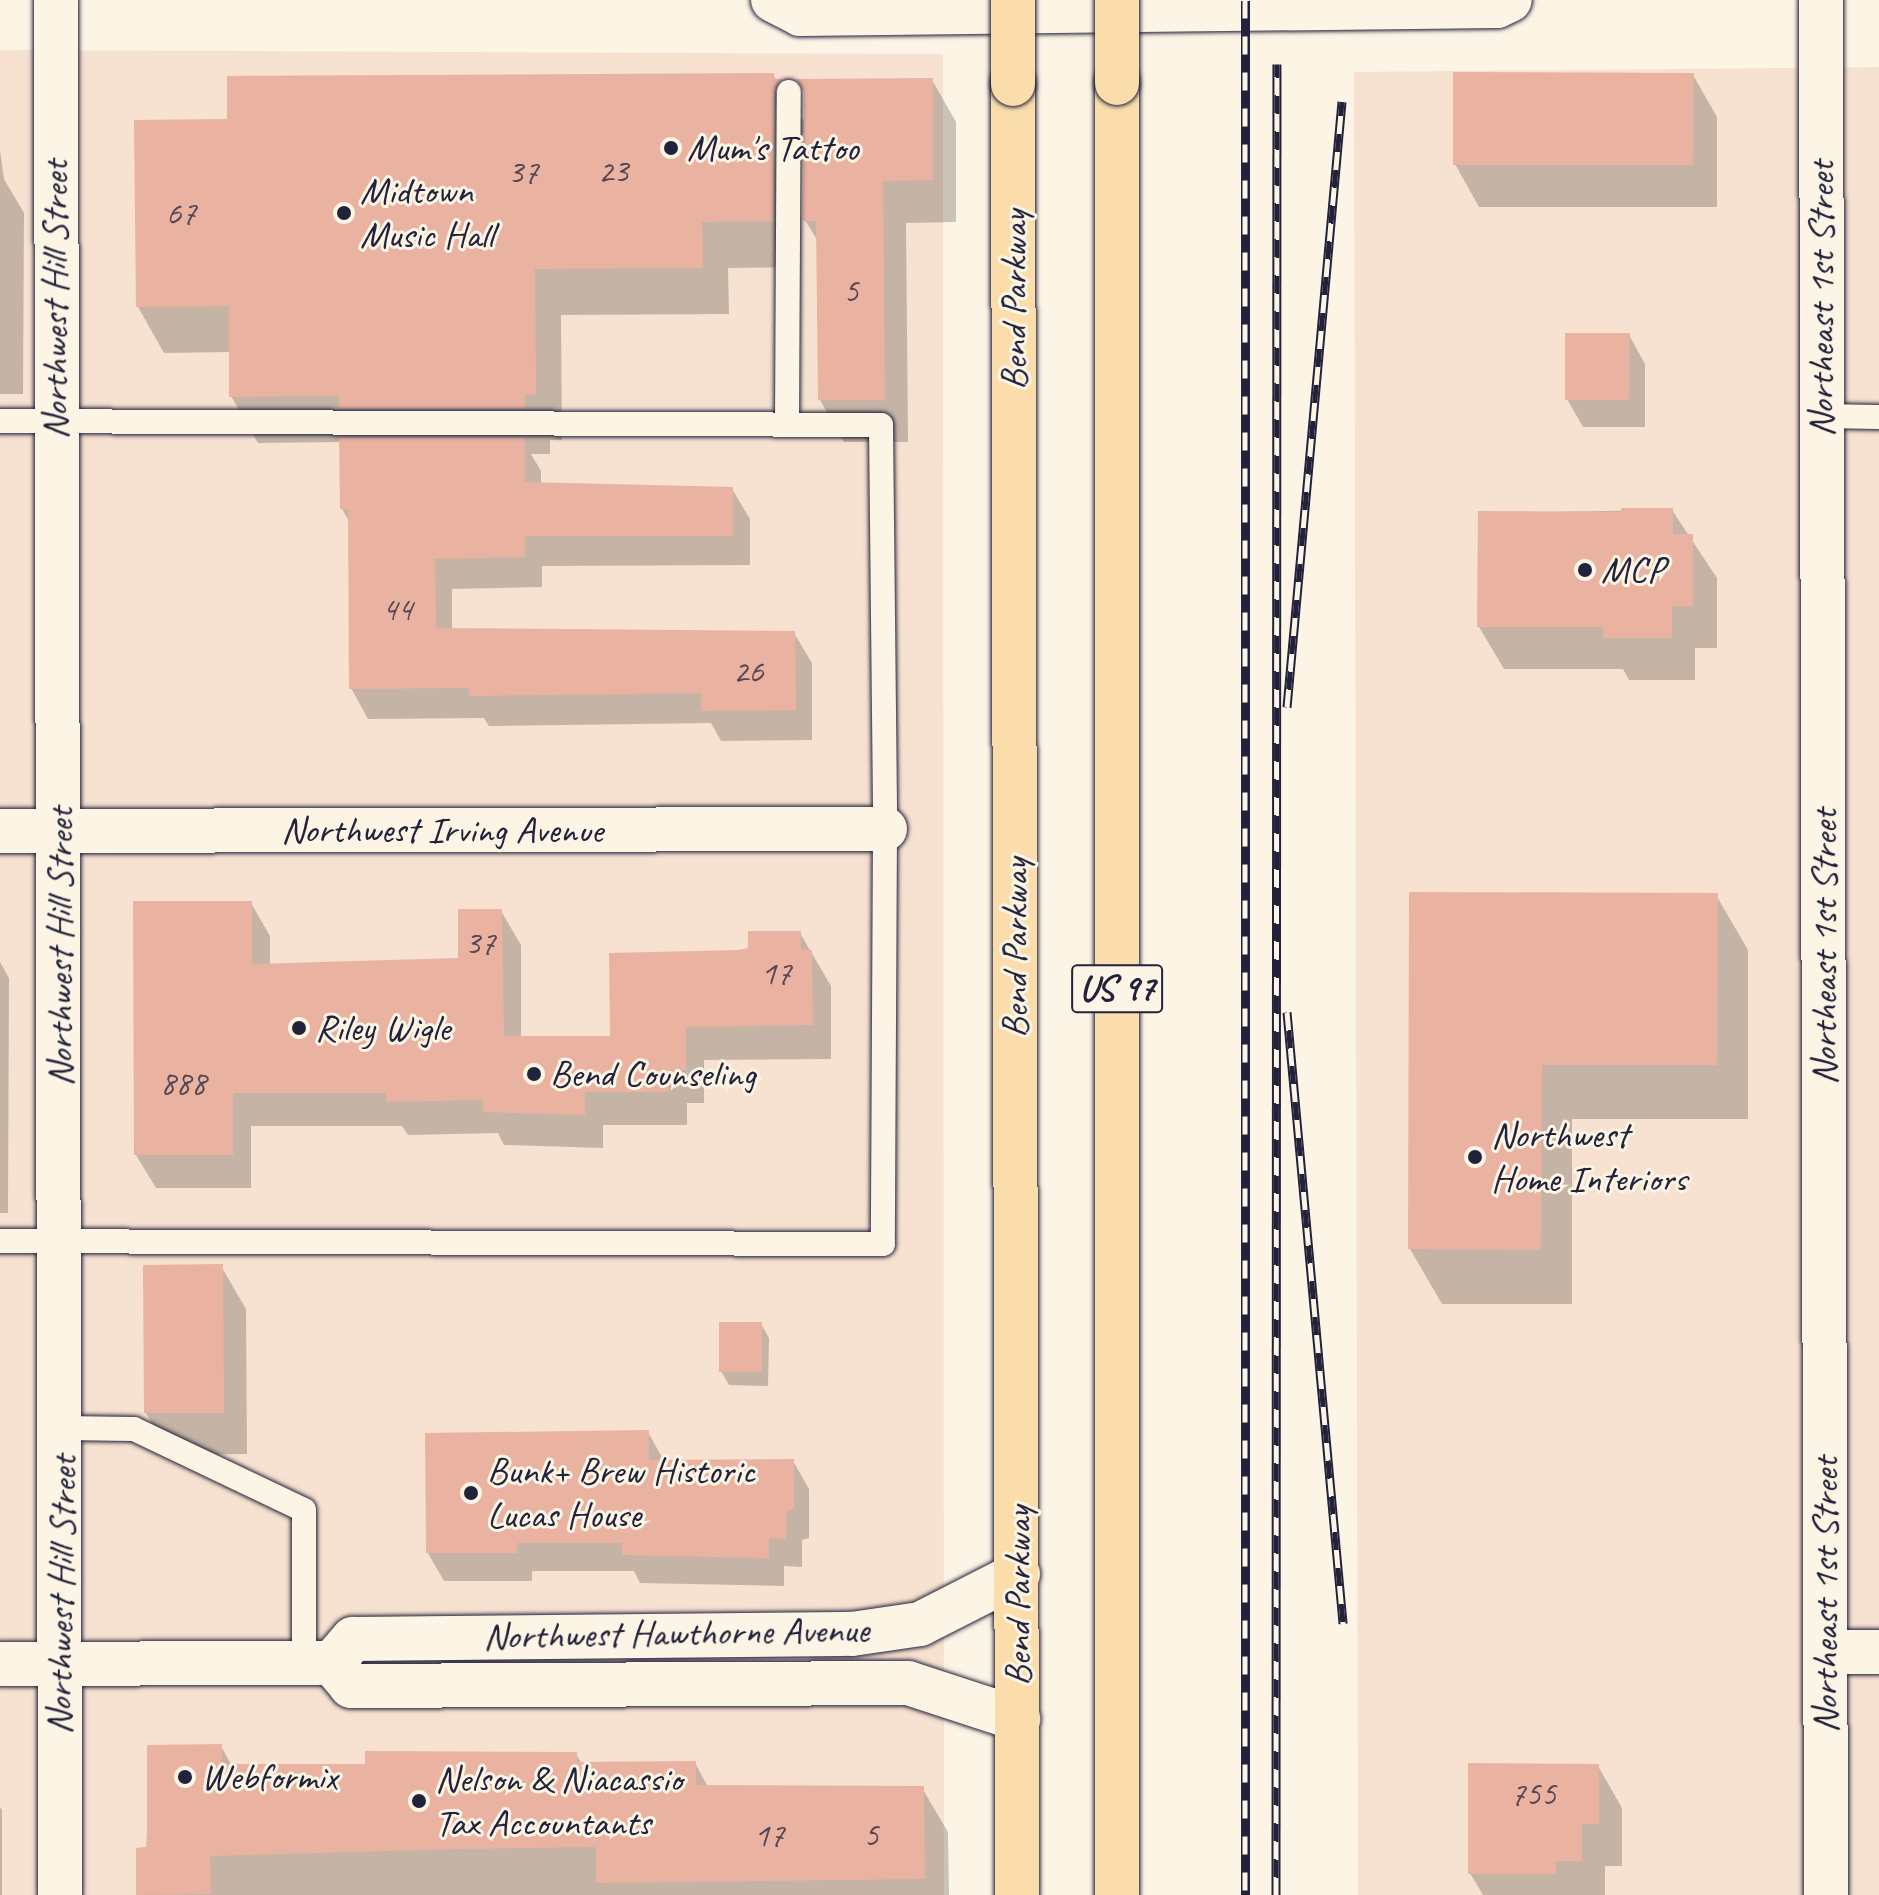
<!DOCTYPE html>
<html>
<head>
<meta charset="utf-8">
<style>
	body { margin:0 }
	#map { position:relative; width:1879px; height:1895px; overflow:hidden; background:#fcf5e5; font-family:Caveat,sans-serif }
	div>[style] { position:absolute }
	.built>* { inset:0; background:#f7e1d0 }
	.shadow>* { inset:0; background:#0003 }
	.building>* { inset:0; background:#eab2a0 }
	.roads { filter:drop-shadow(0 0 2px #22223b) drop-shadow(0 0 2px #22223b) }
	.lane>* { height:24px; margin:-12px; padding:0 12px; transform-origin:12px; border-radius:12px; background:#fcf5e5 }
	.street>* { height:44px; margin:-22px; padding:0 22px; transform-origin:22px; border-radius:22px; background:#fcf5e5 }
	.secondary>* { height:44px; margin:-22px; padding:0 22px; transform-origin:22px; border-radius:22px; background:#fcf5e5 }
	.highway>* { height:44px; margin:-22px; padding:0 22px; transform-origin:22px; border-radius:22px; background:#faddab }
	.rail>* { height:9px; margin-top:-4.5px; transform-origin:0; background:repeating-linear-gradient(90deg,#fcf5e5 0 18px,#22223b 0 36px); box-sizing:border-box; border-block:2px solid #22223b }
	.bridges { filter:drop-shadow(0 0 2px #22223b) drop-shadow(0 0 2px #22223b) }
	.highway-bridge>* { height:44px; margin:-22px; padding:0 22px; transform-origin:22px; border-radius:22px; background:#faddab }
	.dots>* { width:22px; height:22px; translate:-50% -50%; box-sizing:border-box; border:4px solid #fcf5e5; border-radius:50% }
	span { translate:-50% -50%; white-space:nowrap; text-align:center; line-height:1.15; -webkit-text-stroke:6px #fcf5e5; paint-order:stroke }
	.number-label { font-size:34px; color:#544654 }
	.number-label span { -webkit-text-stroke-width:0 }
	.shield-label span { padding:2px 6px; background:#fcf5e5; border:2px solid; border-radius:6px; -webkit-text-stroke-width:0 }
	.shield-label { font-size:36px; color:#22223b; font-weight:700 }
	.poi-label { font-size:38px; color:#22223b }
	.left { translate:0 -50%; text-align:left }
	.street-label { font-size:38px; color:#22223b }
</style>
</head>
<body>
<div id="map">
	<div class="built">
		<div style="clip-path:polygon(0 50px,943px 54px,944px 1895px,0 1895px)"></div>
		<div style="clip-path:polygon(1879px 67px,1879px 1895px,1358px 1895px,1354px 72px)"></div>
	</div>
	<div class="shadow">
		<div style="clip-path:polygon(773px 75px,806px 124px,932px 80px,956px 122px,956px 222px,906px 223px,908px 442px,844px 442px,820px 400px,819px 243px,805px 220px,806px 129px,800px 139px,799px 267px,728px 268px,729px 314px,561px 315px,562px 440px,550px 440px,550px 454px,531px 454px,541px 471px,541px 485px,732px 489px,750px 519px,750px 565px,542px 566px,542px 587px,452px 589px,452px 630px,794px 633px,812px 663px,812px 740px,721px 741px,711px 723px,489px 726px,484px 718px,368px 719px,351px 688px,350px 523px,342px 509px,341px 442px,258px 443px,231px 396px,231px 352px,164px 353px,138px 307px,229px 121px)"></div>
		<div style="clip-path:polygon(1693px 75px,1717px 117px,1717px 207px,1479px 207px,1455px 164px)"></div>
		<div style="clip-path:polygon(0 150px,4px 179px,24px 213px,23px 394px,0 394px)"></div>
		<div style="clip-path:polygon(1629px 335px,1645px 364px,1645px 427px,1583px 427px,1567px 399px)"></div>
		<div style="clip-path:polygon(1672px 510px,1717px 578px,1717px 648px,1695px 648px,1695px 680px,1629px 680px,1623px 669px,1504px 669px,1479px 627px,1480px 513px)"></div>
		<div style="clip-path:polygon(1411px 894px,1716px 895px,1748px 950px,1748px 1119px,1572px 1119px,1572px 1304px,1442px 1304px,1410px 1249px)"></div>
		<div style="clip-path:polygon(251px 903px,270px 936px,270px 965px,460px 960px,501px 911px,521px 945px,521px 1038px,612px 1038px,740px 952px,800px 933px,831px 986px,831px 1059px,704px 1060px,704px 1103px,687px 1103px,687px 1125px,603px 1125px,603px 1148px,504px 1145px,498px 1133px,408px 1135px,402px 1126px,251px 1126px,251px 1188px,156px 1188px,136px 1155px)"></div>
		<div style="clip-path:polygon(0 962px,9px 978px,8px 1213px,0 1213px)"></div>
		<div style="clip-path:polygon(221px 1266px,246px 1309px,247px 1454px,170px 1455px,146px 1413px)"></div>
		<div style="clip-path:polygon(761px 1324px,769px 1338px,768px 1386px,729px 1385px,721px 1371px)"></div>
		<div style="clip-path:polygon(648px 1432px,664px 1461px,793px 1461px,809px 1489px,809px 1538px,802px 1540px,802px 1567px,784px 1566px,784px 1586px,640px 1583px,634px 1571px,532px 1571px,532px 1581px,444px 1581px,428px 1553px)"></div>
		<div style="clip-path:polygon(221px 1746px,232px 1766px,367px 1766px,576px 1754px,582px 1764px,695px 1763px,708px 1787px,922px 1788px,948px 1832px,949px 1895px,138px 1895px,138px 1849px,148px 1849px)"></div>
		<div style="clip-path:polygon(1598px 1766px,1622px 1808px,1622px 1866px,1605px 1866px,1605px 1895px,1483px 1895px,1470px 1873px)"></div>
		<div style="clip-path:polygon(0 1807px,2px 1810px,2px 1895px,0 1895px)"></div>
	</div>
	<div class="building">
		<div style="clip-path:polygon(1453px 72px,1694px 73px,1693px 165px,1453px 165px)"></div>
		<div style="clip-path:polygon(774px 73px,774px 79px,782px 79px,774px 92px,773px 221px,702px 222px,703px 268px,535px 269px,536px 394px,525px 395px,525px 408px,339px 408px,339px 396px,229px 397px,229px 306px,136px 307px,134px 120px,227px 119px,227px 76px)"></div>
		<div style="clip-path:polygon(933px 78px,933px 180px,883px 181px,885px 400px,818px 400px,816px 221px,803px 221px,804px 92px,796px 79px)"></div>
		<div style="clip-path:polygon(1565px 333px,1630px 333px,1629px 400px,1565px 400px)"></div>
		<div style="clip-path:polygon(339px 438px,525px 438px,525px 482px,733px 487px,733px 536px,525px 536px,525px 557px,435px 559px,436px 628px,795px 631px,796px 710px,701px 711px,701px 693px,469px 696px,469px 688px,349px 689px,348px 509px,340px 509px)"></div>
		<div style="clip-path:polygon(1621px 508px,1673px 508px,1673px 534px,1693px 534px,1693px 606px,1672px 606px,1672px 638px,1603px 638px,1603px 627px,1477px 627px,1478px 511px,1621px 512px)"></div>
		<div style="clip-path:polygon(1409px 892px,1718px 893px,1717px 1065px,1542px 1065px,1541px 1250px,1408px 1249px)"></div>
		<div style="clip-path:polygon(133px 901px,252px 901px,252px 964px,458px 958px,458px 909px,502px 909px,504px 1036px,610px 1036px,609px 953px,739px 950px,748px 948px,748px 931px,801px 931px,801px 950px,812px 950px,813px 1025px,686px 1027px,686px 1070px,669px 1070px,669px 1092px,585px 1092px,585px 1115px,483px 1112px,483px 1100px,386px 1102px,386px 1093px,233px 1093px,233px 1155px,134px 1155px)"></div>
		<div style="clip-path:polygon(223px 1264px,224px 1413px,144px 1413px,143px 1265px)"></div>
		<div style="clip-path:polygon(719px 1322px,762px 1322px,762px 1372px,719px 1372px)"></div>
		<div style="clip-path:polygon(649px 1430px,649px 1460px,794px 1459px,794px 1509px,787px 1512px,786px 1539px,769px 1538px,769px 1558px,622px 1555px,622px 1543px,517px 1543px,517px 1553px,426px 1553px,425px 1433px)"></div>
		<div style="clip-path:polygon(222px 1744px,222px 1764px,365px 1764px,365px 1751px,577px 1752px,577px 1762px,696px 1761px,696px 1785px,924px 1786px,925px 1879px,596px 1883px,596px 1847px,460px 1849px,210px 1856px,211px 1894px,136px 1895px,136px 1848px,146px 1847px,147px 1832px,147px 1745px)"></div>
		<div style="clip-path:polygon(1468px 1763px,1599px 1764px,1599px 1824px,1582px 1824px,1582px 1861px,1556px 1861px,1556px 1874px,1468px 1874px)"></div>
	</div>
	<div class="roads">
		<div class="lane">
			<div style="left:1822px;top:416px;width:57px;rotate:1deg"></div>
			<div style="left:0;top:421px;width:881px;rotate:0.26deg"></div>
			<div style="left:881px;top:425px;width:404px;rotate:89.4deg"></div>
			<div style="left:885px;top:829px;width:415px;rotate:90.3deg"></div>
			<div style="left:883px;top:1244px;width:883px;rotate:-179.81deg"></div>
			<div style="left:787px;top:425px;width:333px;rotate:-89.7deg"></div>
			<div style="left:62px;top:1428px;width:72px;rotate:0.8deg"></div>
			<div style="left:134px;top:1429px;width:188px;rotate:25.5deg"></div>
			<div style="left:304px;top:1510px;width:153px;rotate:90deg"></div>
		</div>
		<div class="street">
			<div style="left:56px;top:0;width:1895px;rotate:89.88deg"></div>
			<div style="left:1821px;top:0;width:1895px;rotate:89.85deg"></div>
			<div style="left:0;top:831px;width:885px;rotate:-0.13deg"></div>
			<div style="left:1825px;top:1652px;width:54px"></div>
		</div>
		<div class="secondary">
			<div style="left:773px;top:0;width:30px;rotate:27deg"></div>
			<div style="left:800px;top:14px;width:697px;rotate:-0.66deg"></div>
			<div style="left:1497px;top:6px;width:14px;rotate:-25deg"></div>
			<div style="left:332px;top:1663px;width:30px;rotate:50deg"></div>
			<div style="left:351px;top:1686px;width:557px;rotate:-0.31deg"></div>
			<div style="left:908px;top:1683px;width:116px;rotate:18.1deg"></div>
			<div style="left:0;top:1664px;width:332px;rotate:-0.2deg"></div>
			<div style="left:332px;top:1663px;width:32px;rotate:-49deg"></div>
			<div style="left:353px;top:1639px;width:499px;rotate:-0.6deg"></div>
			<div style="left:852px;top:1634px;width:69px;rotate:-8.4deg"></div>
			<div style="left:920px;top:1624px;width:110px;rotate:-27deg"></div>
		</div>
		<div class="highway">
			<div style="left:1117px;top:83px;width:1812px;rotate:90deg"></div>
			<div style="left:1013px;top:84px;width:1811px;rotate:89.87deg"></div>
		</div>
	</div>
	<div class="rail">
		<div style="left:1245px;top:0;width:1895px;rotate:90deg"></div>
		<div style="left:1287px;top:707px;width:608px;rotate:-84.81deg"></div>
		<div style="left:1287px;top:1012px;width:614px;rotate:84.76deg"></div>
		<div style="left:1276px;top:1895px;width:1831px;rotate:-89.97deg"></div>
	</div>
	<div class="bridges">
		<div class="highway-bridge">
			<div style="left:1013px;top:0;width:84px;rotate:90deg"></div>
			<div style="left:1117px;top:0;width:83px;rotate:90deg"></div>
		</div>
	</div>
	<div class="dots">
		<div style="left:671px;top:148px;background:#22223b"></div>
		<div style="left:344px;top:213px;background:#22223b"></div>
		<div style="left:1585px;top:570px;background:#22223b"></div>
		<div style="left:299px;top:1028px;background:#22223b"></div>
		<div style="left:534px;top:1074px;background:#22223b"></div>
		<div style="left:1475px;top:1157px;background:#22223b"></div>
		<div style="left:471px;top:1493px;background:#22223b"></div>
		<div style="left:185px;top:1777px;background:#22223b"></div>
		<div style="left:419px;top:1801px;background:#22223b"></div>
	</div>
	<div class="number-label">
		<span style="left:613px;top:171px">23</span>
		<span style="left:523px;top:172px">37</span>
		<span style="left:181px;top:213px">67</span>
		<span style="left:851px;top:291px">5</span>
		<span style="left:397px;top:609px">44</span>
		<span style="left:748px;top:671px">26</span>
		<span style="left:480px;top:943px">37</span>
		<span style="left:776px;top:973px">17</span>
		<span style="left:183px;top:1083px">888</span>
		<span style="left:1533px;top:1794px">755</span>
		<span style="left:769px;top:1835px">17</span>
		<span style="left:871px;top:1835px">5</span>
	</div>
	<div class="shield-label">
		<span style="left:1117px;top:989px">US 97</span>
	</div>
	<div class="poi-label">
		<span class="left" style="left:687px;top:148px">Mum's Tattoo</span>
		<span class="left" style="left:360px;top:213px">Midtown<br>Music Hall</span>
		<span class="left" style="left:1601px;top:570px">MCP</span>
		<span class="left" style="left:315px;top:1028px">Riley Wigle</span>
		<span class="left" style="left:550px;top:1074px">Bend Counseling</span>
		<span class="left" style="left:1491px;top:1157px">Northwest<br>Home Interiors</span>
		<span class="left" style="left:487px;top:1493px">Bunk+ Brew Historic<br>Lucas House</span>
		<span class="left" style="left:201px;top:1777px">Webformix</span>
		<span class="left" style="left:435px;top:1801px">Nelson &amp; Niacassio<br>Tax Accountants</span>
	</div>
	<div class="street-label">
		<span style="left:1821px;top:299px;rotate:-90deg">Northeast 1st Street</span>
		<span style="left:55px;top:300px;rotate:-90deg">Northwest Hill Street</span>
		<span style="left:1014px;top:300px;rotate:-90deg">Bend Parkway</span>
		<span style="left:442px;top:830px">Northwest Irving Avenue</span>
		<span style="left:60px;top:947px;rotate:-90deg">Northwest Hill Street</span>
		<span style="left:1824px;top:947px;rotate:-90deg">Northeast 1st Street</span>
		<span style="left:1015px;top:948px;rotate:-90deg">Bend Parkway</span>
		<span style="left:61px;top:1595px;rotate:-89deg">Northwest Hill Street</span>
		<span style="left:1825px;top:1595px;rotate:-90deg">Northeast 1st Street</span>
		<span style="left:1018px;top:1596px;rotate:-90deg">Bend Parkway</span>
		<span style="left:676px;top:1633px;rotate:-1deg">Northwest Hawthorne Avenue</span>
	</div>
</div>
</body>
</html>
